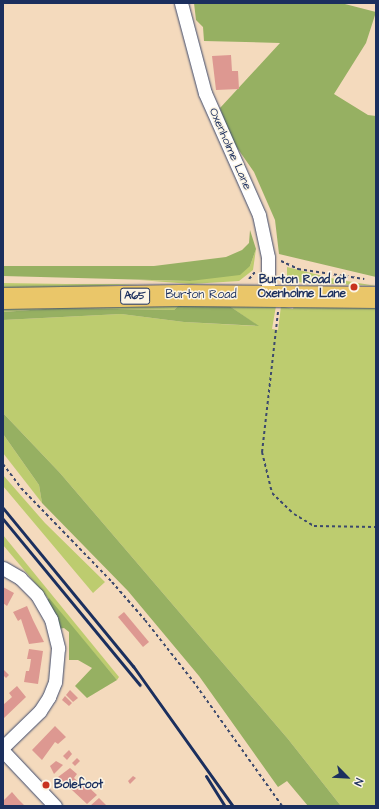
<!DOCTYPE html>
<html>
<head>
<meta charset="utf-8">
<style>
	body { margin:0 }
	#map { position:relative; width:379px; height:809px; overflow:hidden; background:#f4dabd; font-family:"Architects Daughter",sans-serif }
	div>[style] { position:absolute }
	.green>* { inset:0; background:#bdcc6f }
	.forest>* { inset:0; background:#96b062 }
	.building>* { inset:0; background:#dd9891 }
	.path>* { height:2px; margin-top:-1px; transform-origin:0; background:repeating-linear-gradient(90deg,#3c496c 0 3px,transparent 0 6px) }
	.roads { filter:drop-shadow(0 0 1px #3c496c) drop-shadow(0 0 1px #3c496c) }
	.minor>* { height:13px; margin:-6.5px; padding:0 6.5px; transform-origin:6.5px; border-radius:6.5px; background:#fff }
	.primary>* { height:21px; margin:-10.5px; padding:0 10.5px; transform-origin:10.5px; border-radius:10.5px; background:#eac669 }
	.rail>* { height:3px; margin:-1.5px; padding:0 1.5px; transform-origin:1.5px; border-radius:1.5px; background:#1b2f5e }
	.dots>* { width:11px; height:11px; translate:-50% -50%; box-sizing:border-box; border:2px solid #fcf5e5; border-radius:50% }
	span { translate:-50% -50%; white-space:nowrap; text-align:center; line-height:1.15; -webkit-text-stroke:3px #fcf5e5; paint-order:stroke }
	.shield-label span { padding:1px 3px; background:#fcf5e5; border:1px solid; border-radius:3px; -webkit-text-stroke-width:0 }
	.shield-label { font-size:11px; color:#1b2f5e; font-weight:700 }
	.street-label { font-size:12px; color:#1b2f5e }
	.poi-label { font-size:12px; color:#1b2f5e; font-weight:700 }
	.right { translate:-100% -50%; text-align:right }
	.left { translate:0 -50%; text-align:left }
	.frame { position:absolute; inset:0; border:4px solid #1b2f5e; pointer-events:none }
	.north { position:absolute; left:327px; top:757px; width:40px; height:40px; -webkit-text-stroke:3px #fcf5e5; paint-order:stroke; rotate:114deg; font-size:11px; font-weight:700; line-height:16px; text-align:center; color:#1b2f5e }
	.north::after { content:''; display:block; margin:auto; width:14px; height:18px; background:#1b2f5e; clip-path:polygon(50% 0,100% 100%,50% 72%,0 100%) }
</style>
</head>
<body>
<div id="map">
	<div class="green">
		<div style="clip-path:polygon(256px 249px,253px 270px,239px 281px,191px 284px,139px 280px,190px 281px,250px 266px)"></div>
		<div style="clip-path:polygon(287px 267px,335px 279px,376px 286px,293px 282px,287px 279px)"></div>
		<div style="clip-path:polygon(3px 283px,66px 284px,138px 284px,3px 291px)"></div>
		<div style="clip-path:polygon(181px 303px,174px 310px,58px 308px,3px 312px,3px 305px)"></div>
		<div style="clip-path:polygon(225px 303px,276px 306px,272px 329px,278px 330px,281px 306px,293px 309px,295px 303px,376px 305px,376px 806px,341px 806px,288px 739px,60px 473px,3px 413px,3px 320px,121px 314px,184px 322px,258px 326px)"></div>
		<div style="clip-path:polygon(3px 434px,39px 485px,42px 503px,3px 453px)"></div>
		<div style="clip-path:polygon(3px 475px,45px 523px,105px 582px,93px 593px,3px 486px)"></div>
		<div style="clip-path:polygon(3px 535px,119px 677px,117px 680px,3px 545px)"></div>
	</div>
	<div class="forest">
		<div style="clip-path:polygon(194px 3px,341px 3px,376px 12px,366px 43px,334px 94px,368px 115px,376px 116px,376px 277px,279px 254px,275px 220px,254px 172px,231px 139px,220px 108px,280px 43px,204px 41px,203px 27px,196px 20px)"></div>
		<div style="clip-path:polygon(250px 230px,256px 249px,250px 266px,240px 275px,190px 281px,3px 276px,3px 266px,154px 266px,226px 257px,242px 250px,249px 243px)"></div>
		<div style="clip-path:polygon(181px 303px,225px 303px,259px 326px,184px 322px,121px 314px,3px 320px,3px 312px,58px 308px,174px 310px)"></div>
		<div style="clip-path:polygon(3px 413px,60px 473px,288px 739px,341px 806px,308px 806px,287px 781px,278px 787px,199px 676px,128px 591px,42px 503px,39px 485px,3px 434px)"></div>
		<div style="clip-path:polygon(49px 598px,117px 680px,87px 698px,75px 686px,92px 668px,78px 660px,69px 660px,69px 632px,64px 628px,58px 629px,46px 601px)"></div>
	</div>
	<div class="building">
		<div style="clip-path:polygon(231px 55px,232px 71px,238px 71px,239px 89px,216px 90px,212px 56px)"></div>
		<div style="clip-path:polygon(3px 587px,14px 593px,7px 606px,3px 603px)"></div>
		<div style="clip-path:polygon(27px 606px,33px 620px,44px 642px,29px 644px,21px 619px,18px 621px,13px 612px)"></div>
		<div style="clip-path:polygon(124px 612px,149px 642px,143px 647px,118px 617px)"></div>
		<div style="clip-path:polygon(29px 649px,43px 651px,38px 684px,24px 682px,26px 671px,29px 671px,30px 666px,31px 659px,27px 659px)"></div>
		<div style="clip-path:polygon(3px 669px,9px 675px,6px 678px,3px 675px)"></div>
		<div style="clip-path:polygon(17px 686px,26px 697px,3px 719px,3px 705px,12px 697px,9px 693px)"></div>
		<div style="clip-path:polygon(70px 690px,78px 698px,73px 702px,66px 695px)"></div>
		<div style="clip-path:polygon(65px 696px,72px 703px,69px 706px,62px 700px)"></div>
		<div style="clip-path:polygon(55px 726px,66px 737px,58px 744px,55px 742px,42px 760px,32px 750px)"></div>
		<div style="clip-path:polygon(69px 750px,72px 754px,67px 760px,63px 756px)"></div>
		<div style="clip-path:polygon(77px 758px,80px 761px,75px 766px,72px 763px)"></div>
		<div style="clip-path:polygon(56px 761px,63px 765px,54px 774px,50px 766px)"></div>
		<div style="clip-path:polygon(70px 768px,77px 774px,74px 778px,83px 786px,85px 784px,97px 795px,87px 804px,58px 777px)"></div>
		<div style="clip-path:polygon(133px 776px,136px 778px,130px 784px,128px 781px)"></div>
		<div style="clip-path:polygon(12px 792px,18px 799px,25px 806px,3px 806px,3px 801px)"></div>
		<div style="clip-path:polygon(99px 798px,107px 806px,90px 806px)"></div>
	</div>
	<div class="path">
		<div style="left:281px;top:261px;width:19px;rotate:25deg"></div>
		<div style="left:298px;top:269px;width:67px;rotate:8.6deg"></div>
		<div style="left:249px;top:279px;width:9px;rotate:-49deg"></div>
		<div style="left:278px;top:312px;width:141px;rotate:96.5deg"></div>
		<div style="left:262px;top:452px;width:42px;rotate:76.3deg"></div>
		<div style="left:272px;top:493px;width:30px;rotate:44deg"></div>
		<div style="left:294px;top:514px;width:23px;rotate:31deg"></div>
		<div style="left:314px;top:526px;width:62px;rotate:0.9deg"></div>
		<div style="left:3px;top:464px;width:30px;rotate:53deg"></div>
		<div style="left:21px;top:488px;width:131px;rotate:45.9deg"></div>
		<div style="left:112px;top:582px;width:50px;rotate:49deg"></div>
		<div style="left:145px;top:620px;width:78px;rotate:51.8deg"></div>
		<div style="left:193px;top:681px;width:153px;rotate:54.5deg"></div>
	</div>
	<div class="roads">
		<div class="minor">
			<div style="left:181px;top:3px;width:93px;rotate:75.1deg"></div>
			<div style="left:205px;top:93px;width:133px;rotate:66.1deg"></div>
			<div style="left:259px;top:215px;width:43px;rotate:77.9deg"></div>
			<div style="left:268px;top:257px;width:38px;rotate:90deg"></div>
			<div style="left:3px;top:568px;width:20px;rotate:30deg"></div>
			<div style="left:20px;top:578px;width:24px;rotate:45deg"></div>
			<div style="left:37px;top:595px;width:28px;rotate:60deg"></div>
			<div style="left:51px;top:619px;width:30px;rotate:76deg"></div>
			<div style="left:58px;top:648px;width:34px;rotate:95deg"></div>
			<div style="left:55px;top:682px;width:16px;rotate:112deg"></div>
			<div style="left:49px;top:697px;width:17px;rotate:123deg"></div>
			<div style="left:40px;top:711px;width:52px;rotate:135.8deg"></div>
			<div style="left:3px;top:751px;width:76px;rotate:46.6deg"></div>
		</div>
		<div class="primary">
			<div style="left:3px;top:298px;width:177px;rotate:-1deg"></div>
			<div style="left:180px;top:295px;width:196px;rotate:0.6deg"></div>
		</div>
	</div>
	<div class="rail">
		<div style="left:3px;top:508px;width:205px;rotate:50.6deg"></div>
		<div style="left:133px;top:666px;width:172px;rotate:54.5deg"></div>
		<div style="left:3px;top:519px;width:215px;rotate:50.5deg"></div>
		<div style="left:206px;top:776px;width:36px;rotate:58deg"></div>
	</div>
	<div class="dots">
		<div style="left:354px;top:287px;background:#c8321e"></div>
		<div style="left:46px;top:785px;background:#c8321e"></div>
	</div>
	<div class="shield-label">
		<span style="left:135px;top:296px">A65</span>
	</div>
	<div class="street-label">
		<span style="left:230px;top:149px;rotate:66deg">Oxenholme Lane</span>
		<span style="left:201px;top:295px">Burton Road</span>
	</div>
	<div class="poi-label">
		<span class="right" style="left:346px;top:287px">Burton Road at<br>Oxenholme Lane</span>
		<span class="left" style="left:54px;top:785px">Bolefoot</span>
	</div>
	<div class="frame"></div>
	<div class="north">N</div>
</div>
</body>
</html>
